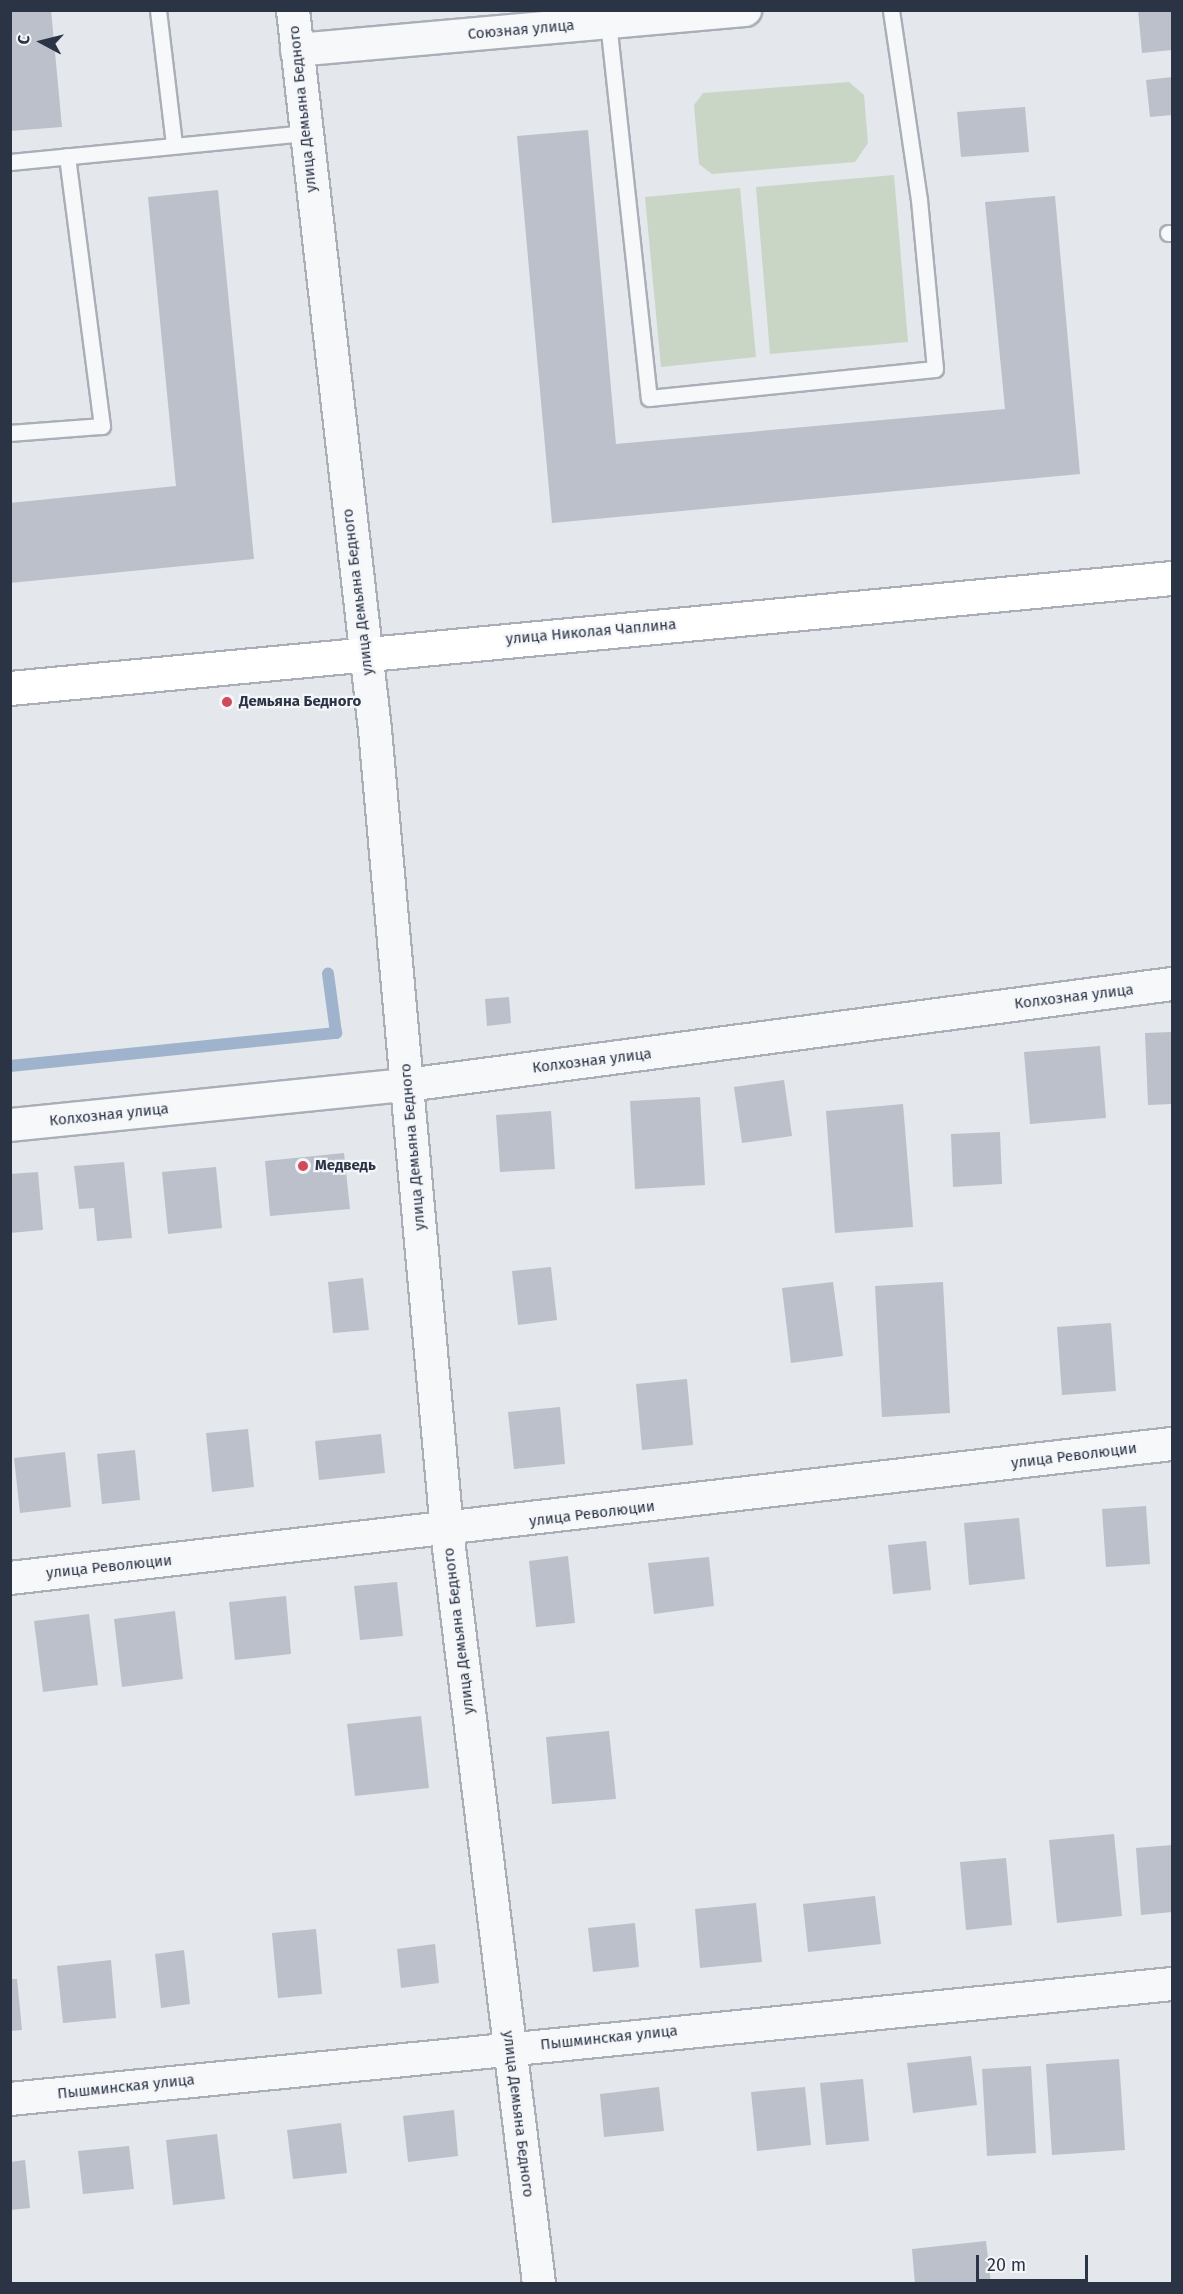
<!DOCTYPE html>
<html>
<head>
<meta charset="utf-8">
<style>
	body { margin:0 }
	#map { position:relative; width:1183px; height:2294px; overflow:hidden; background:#e4e7ec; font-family:"Fira Sans",sans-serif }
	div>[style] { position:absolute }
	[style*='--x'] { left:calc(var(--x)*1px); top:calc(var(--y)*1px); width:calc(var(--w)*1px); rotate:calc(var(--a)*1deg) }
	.green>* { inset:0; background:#c9d6c5 }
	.stream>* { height:12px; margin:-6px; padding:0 6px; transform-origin:6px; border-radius:6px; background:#9fb4cc }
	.building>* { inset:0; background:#bbc0ca }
	.roads { filter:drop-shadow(2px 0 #a9aeb7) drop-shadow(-2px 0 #a9aeb7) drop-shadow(0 2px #a9aeb7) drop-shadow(0 -2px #a9aeb7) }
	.lane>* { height:15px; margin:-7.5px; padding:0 7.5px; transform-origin:7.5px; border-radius:7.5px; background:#f7f8fa }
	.street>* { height:32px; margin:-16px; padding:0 16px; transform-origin:16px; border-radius:16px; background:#f7f8fa }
	.secondary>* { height:33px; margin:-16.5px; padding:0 16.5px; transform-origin:16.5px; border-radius:16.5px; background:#fff }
	.dots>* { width:16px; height:16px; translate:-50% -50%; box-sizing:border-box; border:3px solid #f4f6f9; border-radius:50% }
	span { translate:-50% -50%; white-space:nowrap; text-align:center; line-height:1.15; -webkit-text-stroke:4.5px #f4f6f9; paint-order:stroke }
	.street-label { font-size:15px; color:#2b3445 }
	.poi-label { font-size:15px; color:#2b3445; font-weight:700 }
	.left { translate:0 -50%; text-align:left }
	.frame { position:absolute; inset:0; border:12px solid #2b3445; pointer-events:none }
	.north { position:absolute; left:12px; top:12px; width:60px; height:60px; -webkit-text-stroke:4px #f4f6f9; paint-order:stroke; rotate:277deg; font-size:16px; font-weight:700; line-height:24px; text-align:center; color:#2b3445 }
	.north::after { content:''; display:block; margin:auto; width:21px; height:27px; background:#2b3445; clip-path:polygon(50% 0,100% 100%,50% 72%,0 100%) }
	.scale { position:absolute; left:976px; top:2255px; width:112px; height:27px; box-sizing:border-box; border:3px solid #2b3445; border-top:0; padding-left:8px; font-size:18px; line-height:21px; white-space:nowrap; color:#2b3445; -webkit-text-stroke:4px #f4f6f9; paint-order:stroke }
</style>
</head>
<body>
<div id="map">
	<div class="green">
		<i style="clip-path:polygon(849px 82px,864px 95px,868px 143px,855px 162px,712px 174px,699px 164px,694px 105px,703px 93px)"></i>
		<i style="clip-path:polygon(894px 175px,908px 342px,770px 354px,756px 187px)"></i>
		<i style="clip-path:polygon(740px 188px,756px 357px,661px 367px,645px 197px)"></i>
	</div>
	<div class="stream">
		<i style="--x:10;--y:1066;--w:328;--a:-5.8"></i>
		<i style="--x:336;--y:1033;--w:60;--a:-97.7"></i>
	</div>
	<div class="building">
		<i style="clip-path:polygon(10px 10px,51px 10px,62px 127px,10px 131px)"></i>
		<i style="clip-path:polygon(1138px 10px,1172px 10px,1172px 50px,1142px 53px)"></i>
		<i style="clip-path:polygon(1172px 77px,1172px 115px,1150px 117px,1146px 80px)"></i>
		<i style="clip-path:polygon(1025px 107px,1029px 152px,961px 157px,957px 112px)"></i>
		<i style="clip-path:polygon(588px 130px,616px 444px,1005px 409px,985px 202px,1055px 196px,1080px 474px,552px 523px,517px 136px)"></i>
		<i style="clip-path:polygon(218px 190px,254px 559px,10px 583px,10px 503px,176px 486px,148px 197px)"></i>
		<i style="clip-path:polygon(509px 997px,511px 1023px,487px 1026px,485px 999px)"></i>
		<i style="clip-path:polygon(1172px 1032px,1172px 1104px,1148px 1105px,1145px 1033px)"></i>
		<i style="clip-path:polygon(1100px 1046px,1106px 1118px,1030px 1124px,1024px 1052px)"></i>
		<i style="clip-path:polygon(784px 1080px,792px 1136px,742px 1143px,734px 1087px)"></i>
		<i style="clip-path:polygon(700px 1097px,705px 1185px,635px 1189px,630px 1101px)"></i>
		<i style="clip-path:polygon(903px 1104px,913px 1227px,835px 1233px,826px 1111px)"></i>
		<i style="clip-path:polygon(551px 1111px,555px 1169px,500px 1172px,496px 1115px)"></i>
		<i style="clip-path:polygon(1000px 1132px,1002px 1184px,953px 1187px,951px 1134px)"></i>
		<i style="clip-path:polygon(344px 1153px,350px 1209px,270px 1216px,265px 1161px)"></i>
		<i style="clip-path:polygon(124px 1162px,132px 1238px,97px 1241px,94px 1208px,79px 1209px,74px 1166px)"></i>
		<i style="clip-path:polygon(216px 1167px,222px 1228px,168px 1234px,162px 1172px)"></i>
		<i style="clip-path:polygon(38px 1172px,43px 1230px,10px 1233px,10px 1174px)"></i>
		<i style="clip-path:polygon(551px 1267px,557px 1320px,518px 1325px,512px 1271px)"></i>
		<i style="clip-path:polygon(363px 1278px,369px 1330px,333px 1333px,328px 1282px)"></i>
		<i style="clip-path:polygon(833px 1282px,843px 1356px,791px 1363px,782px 1288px)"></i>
		<i style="clip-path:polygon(943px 1282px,950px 1413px,882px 1417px,875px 1286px)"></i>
		<i style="clip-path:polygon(1111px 1323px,1116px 1391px,1062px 1395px,1057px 1327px)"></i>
		<i style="clip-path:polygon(687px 1379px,693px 1445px,642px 1450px,636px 1384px)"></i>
		<i style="clip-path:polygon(560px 1407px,565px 1464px,514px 1469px,508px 1412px)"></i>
		<i style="clip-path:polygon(248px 1429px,254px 1487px,212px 1492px,206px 1433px)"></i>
		<i style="clip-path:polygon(381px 1434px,385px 1473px,319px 1480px,315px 1441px)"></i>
		<i style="clip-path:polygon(135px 1450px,140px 1500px,102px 1504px,97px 1454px)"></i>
		<i style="clip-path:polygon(65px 1452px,71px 1507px,20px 1513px,14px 1458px)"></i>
		<i style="clip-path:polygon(1146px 1506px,1150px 1564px,1106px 1567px,1102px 1509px)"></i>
		<i style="clip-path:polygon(1019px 1518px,1025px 1579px,969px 1585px,964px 1523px)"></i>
		<i style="clip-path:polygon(926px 1541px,931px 1590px,893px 1594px,888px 1545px)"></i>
		<i style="clip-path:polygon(568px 1556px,575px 1623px,536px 1627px,529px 1561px)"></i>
		<i style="clip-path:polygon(709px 1557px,714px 1606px,654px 1614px,648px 1563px)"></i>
		<i style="clip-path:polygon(397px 1582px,403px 1636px,360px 1640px,354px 1586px)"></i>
		<i style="clip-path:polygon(286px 1596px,291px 1654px,235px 1660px,229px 1602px)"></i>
		<i style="clip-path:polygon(175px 1611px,183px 1679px,122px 1687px,114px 1619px)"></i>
		<i style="clip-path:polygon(89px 1614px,98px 1685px,43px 1692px,34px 1621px)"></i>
		<i style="clip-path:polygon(421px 1716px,429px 1788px,355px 1796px,347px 1724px)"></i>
		<i style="clip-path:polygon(609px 1731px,616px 1799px,552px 1804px,546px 1737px)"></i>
		<i style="clip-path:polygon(1114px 1834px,1122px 1916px,1057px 1923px,1049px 1840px)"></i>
		<i style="clip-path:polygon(1172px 1845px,1172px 1912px,1141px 1915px,1136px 1848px)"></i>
		<i style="clip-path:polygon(1006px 1858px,1012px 1925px,966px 1930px,960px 1862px)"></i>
		<i style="clip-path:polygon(875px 1896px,881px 1944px,808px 1952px,803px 1904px)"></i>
		<i style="clip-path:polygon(756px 1903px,762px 1962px,700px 1968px,695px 1909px)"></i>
		<i style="clip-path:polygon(635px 1923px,639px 1967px,593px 1972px,588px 1928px)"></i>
		<i style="clip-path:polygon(316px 1929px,322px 1994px,278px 1998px,272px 1933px)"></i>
		<i style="clip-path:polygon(435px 1944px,439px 1983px,401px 1988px,397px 1949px)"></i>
		<i style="clip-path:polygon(184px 1950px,190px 2004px,161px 2008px,155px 1954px)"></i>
		<i style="clip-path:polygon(111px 1960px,116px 2018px,63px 2023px,57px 1966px)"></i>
		<i style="clip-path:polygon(10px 1979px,17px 1979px,22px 2030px,10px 2031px)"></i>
		<i style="clip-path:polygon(971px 2056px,977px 2105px,913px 2113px,907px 2063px)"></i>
		<i style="clip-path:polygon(1119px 2059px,1125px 2150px,1052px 2155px,1046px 2064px)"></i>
		<i style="clip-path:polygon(1031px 2066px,1036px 2153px,987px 2156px,982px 2069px)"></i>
		<i style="clip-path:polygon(863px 2079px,869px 2141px,826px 2145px,820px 2083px)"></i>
		<i style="clip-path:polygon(659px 2087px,664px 2131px,604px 2137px,600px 2094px)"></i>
		<i style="clip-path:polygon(805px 2087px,811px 2145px,757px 2151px,751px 2092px)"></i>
		<i style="clip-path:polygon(454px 2110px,458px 2156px,408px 2162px,403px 2116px)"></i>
		<i style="clip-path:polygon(341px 2123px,347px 2173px,293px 2179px,287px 2130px)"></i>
		<i style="clip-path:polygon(217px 2134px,225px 2199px,173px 2205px,166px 2140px)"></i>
		<i style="clip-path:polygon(129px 2146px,134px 2189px,83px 2194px,78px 2151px)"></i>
		<i style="clip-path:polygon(25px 2160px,30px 2208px,10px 2210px,10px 2162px)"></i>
		<i style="clip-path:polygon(986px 2241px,991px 2284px,915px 2284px,912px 2249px)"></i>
	</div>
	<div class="roads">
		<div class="lane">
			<i style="--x:158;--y:10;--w:135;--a:83.2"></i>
			<i style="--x:608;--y:22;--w:378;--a:83.8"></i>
			<i style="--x:649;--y:398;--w:287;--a:-5.8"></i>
			<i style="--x:935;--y:369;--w:170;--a:-95.4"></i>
			<i style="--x:919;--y:200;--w:192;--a:-98.4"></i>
			<i style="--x:10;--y:162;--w:296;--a:-5.6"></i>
			<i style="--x:1168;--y:233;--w:4;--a:0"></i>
			<i style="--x:10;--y:433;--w:92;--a:-4.4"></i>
			<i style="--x:102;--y:426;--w:272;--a:-97.4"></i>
		</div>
		<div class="street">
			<i style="--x:293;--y:10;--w:725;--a:83.5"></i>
			<i style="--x:375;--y:730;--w:804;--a:84.86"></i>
			<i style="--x:447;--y:1531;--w:759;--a:83.03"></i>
			<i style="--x:297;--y:50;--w:450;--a:-5.1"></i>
			<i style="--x:10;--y:1125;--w:399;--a:-5.8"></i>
			<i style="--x:407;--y:1085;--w:772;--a:-7.52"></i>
			<i style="--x:10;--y:1578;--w:1170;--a:-6.58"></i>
			<i style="--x:10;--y:2099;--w:1168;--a:-5.65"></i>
		</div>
		<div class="secondary">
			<i style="--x:10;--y:688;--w:1167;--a:-5.41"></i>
		</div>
	</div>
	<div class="dots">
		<i style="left:227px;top:702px;background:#d1495b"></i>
		<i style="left:303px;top:1166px;background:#d1495b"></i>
	</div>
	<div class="street-label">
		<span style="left:521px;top:30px;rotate:-5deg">Союзная улица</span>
		<span style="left:303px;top:109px;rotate:-96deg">улица Демьяна Бедного</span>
		<span style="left:358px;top:592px;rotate:-97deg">улица Демьяна Бедного</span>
		<span style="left:591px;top:632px;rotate:-5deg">улица Николая Чаплина</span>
		<span style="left:1074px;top:997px;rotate:-7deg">Колхозная улица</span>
		<span style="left:592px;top:1061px;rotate:-7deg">Колхозная улица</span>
		<span style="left:109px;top:1115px;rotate:-6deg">Колхозная улица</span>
		<span style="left:413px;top:1147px;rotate:-95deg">улица Демьяна Бедного</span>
		<span style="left:1074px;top:1456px;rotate:-7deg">улица Революции</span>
		<span style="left:592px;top:1514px;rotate:-7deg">улица Революции</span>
		<span style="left:109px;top:1567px;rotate:-6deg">улица Революции</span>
		<span style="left:459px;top:1631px;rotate:-97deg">улица Демьяна Бедного</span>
		<span style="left:609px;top:2038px;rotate:-6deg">Пышминская улица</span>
		<span style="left:126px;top:2087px;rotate:-6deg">Пышминская улица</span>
		<span style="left:518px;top:2114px;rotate:83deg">улица Демьяна Бедного</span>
	</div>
	<div class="poi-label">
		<span class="left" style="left:239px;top:702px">Демьяна Бедного</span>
		<span class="left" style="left:315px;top:1166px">Медведь</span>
	</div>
	<div class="frame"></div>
	<div class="north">С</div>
	<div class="scale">20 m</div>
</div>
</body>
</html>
